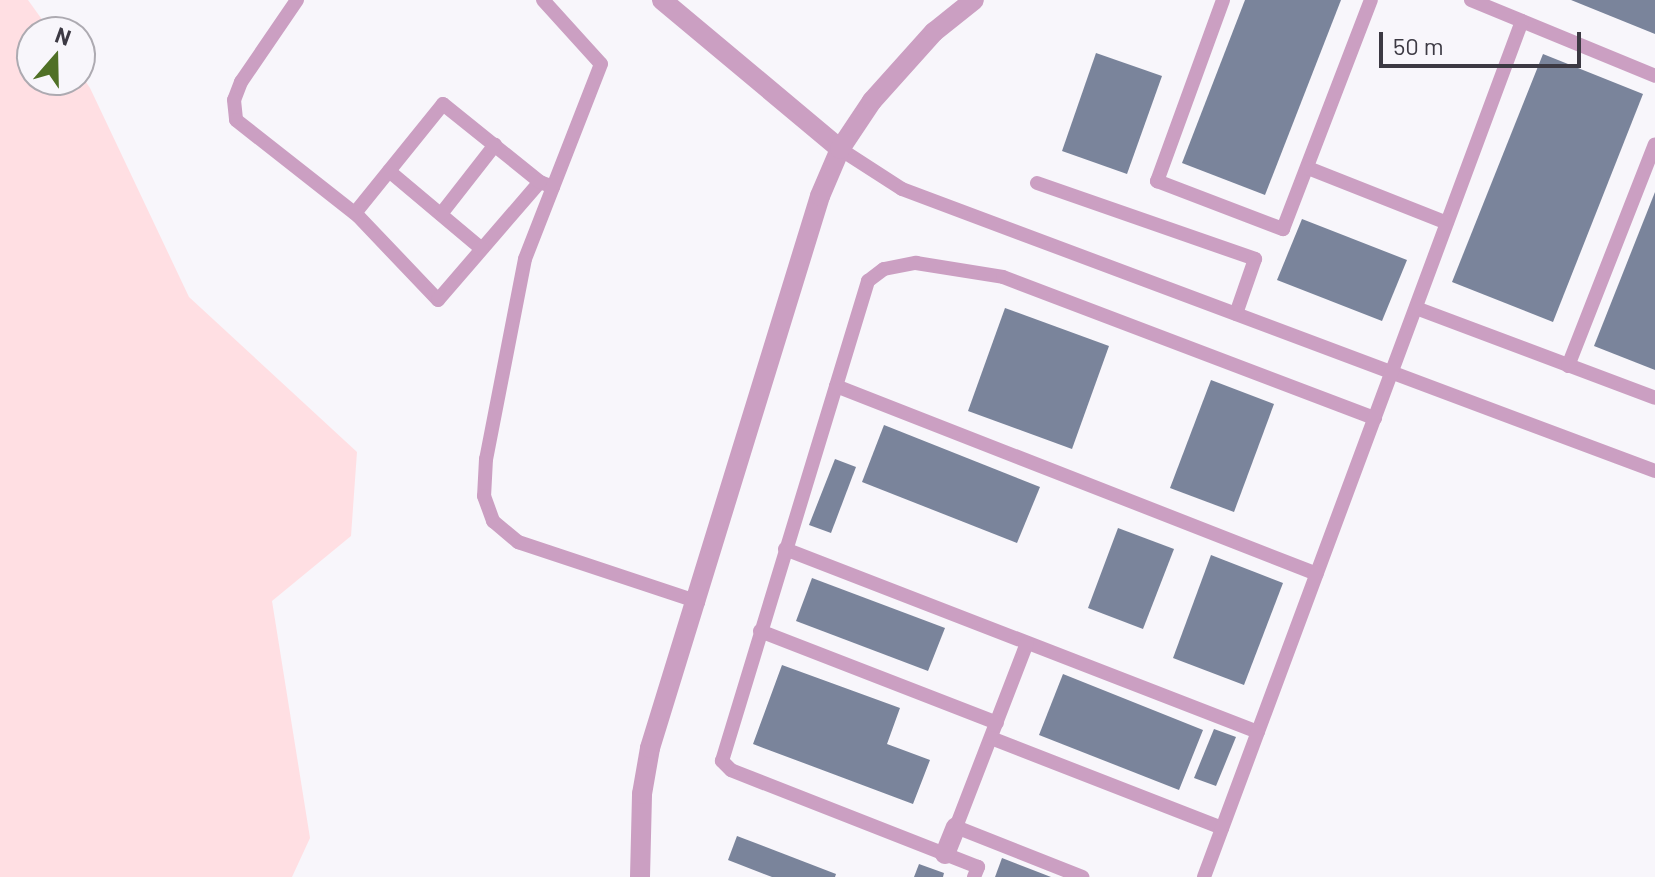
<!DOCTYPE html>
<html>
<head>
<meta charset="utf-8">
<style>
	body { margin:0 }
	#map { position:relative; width:1655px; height:877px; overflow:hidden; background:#f8f6fb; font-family:Barlow,sans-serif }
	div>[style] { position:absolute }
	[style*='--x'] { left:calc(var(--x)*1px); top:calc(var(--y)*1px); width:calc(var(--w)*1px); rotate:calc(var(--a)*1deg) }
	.green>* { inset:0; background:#ffdfe3 }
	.building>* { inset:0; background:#7a849b }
	.service>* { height:14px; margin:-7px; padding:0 7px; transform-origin:7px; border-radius:7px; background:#cb9fc2 }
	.minor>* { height:20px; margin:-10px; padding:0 10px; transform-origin:10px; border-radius:10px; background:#cb9fc2 }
	.tertiary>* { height:20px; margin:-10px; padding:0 10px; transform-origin:10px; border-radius:10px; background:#cb9fc2 }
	span { translate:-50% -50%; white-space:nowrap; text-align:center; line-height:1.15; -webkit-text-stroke:6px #f8f6fb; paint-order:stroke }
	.north { position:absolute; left:16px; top:16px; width:80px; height:80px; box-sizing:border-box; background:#f8f6fb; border:2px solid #adaab1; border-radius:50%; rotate:20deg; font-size:22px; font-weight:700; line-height:32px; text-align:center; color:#3c3943 }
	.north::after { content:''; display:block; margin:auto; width:28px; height:36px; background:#507026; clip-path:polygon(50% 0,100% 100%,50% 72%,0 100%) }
	.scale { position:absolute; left:1379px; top:32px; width:202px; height:36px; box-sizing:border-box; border:4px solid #3c3943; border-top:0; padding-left:10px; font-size:24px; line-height:28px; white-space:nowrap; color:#3c3943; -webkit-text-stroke:6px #f8f6fb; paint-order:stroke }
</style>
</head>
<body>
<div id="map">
	<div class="green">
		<i style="clip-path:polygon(0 0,28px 0,51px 32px,32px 32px,32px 80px,80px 80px,80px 73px,90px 88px,189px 297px,357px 452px,351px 536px,272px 601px,310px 838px,292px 877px,0 877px)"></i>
	</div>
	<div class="building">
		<i style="clip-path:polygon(1245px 0,1341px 0,1265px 195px,1182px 163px)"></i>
		<i style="clip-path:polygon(1571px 0,1655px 0,1655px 34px)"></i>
		<i style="clip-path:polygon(1096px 53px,1162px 76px,1127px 174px,1062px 151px)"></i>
		<i style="clip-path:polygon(1543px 54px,1643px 94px,1553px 322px,1452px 282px)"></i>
		<i style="clip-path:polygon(1655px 192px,1655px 370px,1594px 346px)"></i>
		<i style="clip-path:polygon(1302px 219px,1407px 260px,1382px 321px,1277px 280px)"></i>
		<i style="clip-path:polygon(1005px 308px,1109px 346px,1072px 449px,968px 411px)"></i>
		<i style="clip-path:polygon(1211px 380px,1274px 404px,1234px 512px,1170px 488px)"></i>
		<i style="clip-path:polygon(884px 425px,1040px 487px,1017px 543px,862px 482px)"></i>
		<i style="clip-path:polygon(835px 459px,856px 467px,831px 533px,809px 525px)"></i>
		<i style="clip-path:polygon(1118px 528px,1174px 549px,1143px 629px,1088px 608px)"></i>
		<i style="clip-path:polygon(1211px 555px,1283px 583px,1244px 685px,1173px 658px)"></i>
		<i style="clip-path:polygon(812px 578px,945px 628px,928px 671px,796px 621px)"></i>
		<i style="clip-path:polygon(782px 665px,900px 708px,887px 744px,930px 760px,913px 804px,753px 744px)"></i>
		<i style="clip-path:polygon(1063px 674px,1203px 730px,1179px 790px,1039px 735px)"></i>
		<i style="clip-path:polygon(1214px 729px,1236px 737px,1216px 786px,1194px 778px)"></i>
		<i style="clip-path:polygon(737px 836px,836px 874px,835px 877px,772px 877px,728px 860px)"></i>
		<i style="clip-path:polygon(1002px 858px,1051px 877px,995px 877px)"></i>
		<i style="clip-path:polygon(919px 864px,944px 873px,943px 877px,914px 877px)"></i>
	</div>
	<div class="service">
		<i style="--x:297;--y:0;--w:99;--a:124.3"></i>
		<i style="--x:241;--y:82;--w:19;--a:111"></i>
		<i style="--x:234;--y:100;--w:20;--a:84"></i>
		<i style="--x:236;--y:120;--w:155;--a:38.2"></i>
		<i style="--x:358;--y:216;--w:116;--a:46.4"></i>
		<i style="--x:438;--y:300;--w:156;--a:-49.2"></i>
		<i style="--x:540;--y:182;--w:14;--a:21"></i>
		<i style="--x:543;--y:0;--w:86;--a:47.8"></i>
		<i style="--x:601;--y:64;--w:209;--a:111.3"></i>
		<i style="--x:525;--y:259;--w:204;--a:101"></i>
		<i style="--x:486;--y:459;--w:37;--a:93"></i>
		<i style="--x:484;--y:496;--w:27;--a:70"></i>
		<i style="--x:493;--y:521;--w:33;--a:40"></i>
		<i style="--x:518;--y:542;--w:190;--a:18.4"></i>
		<i style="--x:1223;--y:0;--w:193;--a:110"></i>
		<i style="--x:1157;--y:181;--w:135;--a:20.9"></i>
		<i style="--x:1283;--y:229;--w:245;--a:-69"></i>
		<i style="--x:1471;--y:0;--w:199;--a:22.4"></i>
		<i style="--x:840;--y:149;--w:74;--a:32.8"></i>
		<i style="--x:902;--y:189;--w:804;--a:20.53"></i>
		<i style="--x:1308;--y:168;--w:149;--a:21.6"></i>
		<i style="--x:389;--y:171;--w:121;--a:40"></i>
		<i style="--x:1037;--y:183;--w:231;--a:19.2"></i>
		<i style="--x:1255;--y:259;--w:58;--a:109.1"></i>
		<i style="--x:355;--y:213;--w:140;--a:-51.1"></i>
		<i style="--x:443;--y:104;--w:124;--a:38.8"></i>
		<i style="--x:441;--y:214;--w:88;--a:-52"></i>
		<i style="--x:1416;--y:308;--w:255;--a:20.6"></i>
		<i style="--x:1568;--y:366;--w:238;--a:-68.6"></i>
		<i style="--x:836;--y:386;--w:516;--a:21.35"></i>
		<i style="--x:785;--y:549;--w:507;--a:21.15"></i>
		<i style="--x:760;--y:631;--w:254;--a:21.2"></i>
		<i style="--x:1027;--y:643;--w:197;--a:111.1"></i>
		<i style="--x:956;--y:827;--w:136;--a:21.6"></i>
		<i style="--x:991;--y:738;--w:248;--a:21.3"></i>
		<i style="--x:974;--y:877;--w:11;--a:-68"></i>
		<i style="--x:978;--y:867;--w:265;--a:-158.6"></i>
		<i style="--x:731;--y:770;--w:13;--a:-135"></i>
		<i style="--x:722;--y:761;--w:502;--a:-73.08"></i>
		<i style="--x:868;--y:281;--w:20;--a:-37"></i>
		<i style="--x:884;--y:269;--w:33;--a:-11"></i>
		<i style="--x:916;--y:263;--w:88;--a:9.1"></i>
		<i style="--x:1003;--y:277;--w:398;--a:20.8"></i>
		<i style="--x:1204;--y:877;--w:913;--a:-69.62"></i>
	</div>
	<div class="minor">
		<i style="--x:662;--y:0;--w:232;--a:39.9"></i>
		<i style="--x:945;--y:854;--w:29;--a:-68"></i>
	</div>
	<div class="tertiary">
		<i style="--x:640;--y:877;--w:83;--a:-88.6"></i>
		<i style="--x:642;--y:794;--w:47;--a:-80.1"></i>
		<i style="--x:650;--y:748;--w:578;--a:-72.88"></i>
		<i style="--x:820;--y:196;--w:51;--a:-66.9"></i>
		<i style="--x:840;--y:149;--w:58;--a:-56.3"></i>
		<i style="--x:872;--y:101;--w:93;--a:-48.1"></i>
		<i style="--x:934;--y:32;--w:51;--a:-38.7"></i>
	</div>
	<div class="north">N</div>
	<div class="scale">50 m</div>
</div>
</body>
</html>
